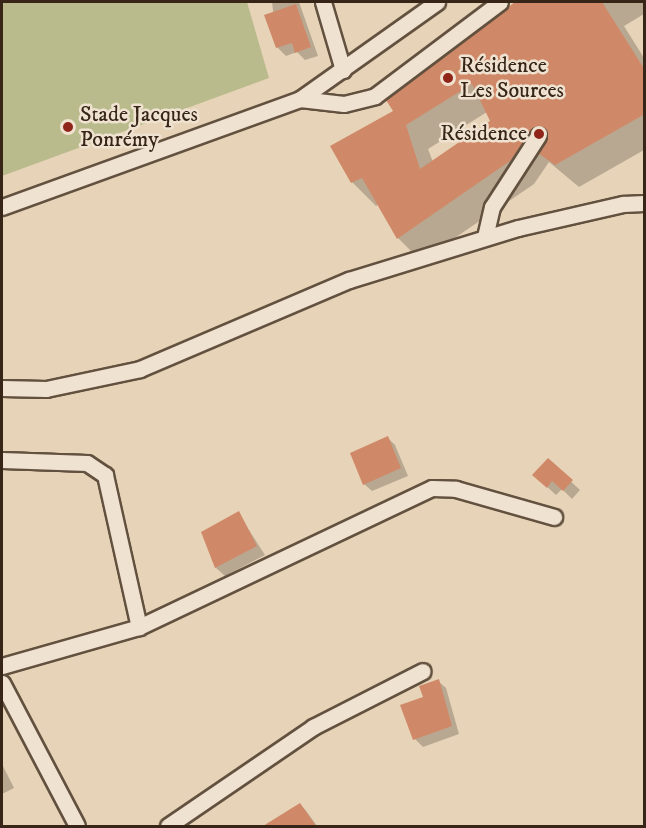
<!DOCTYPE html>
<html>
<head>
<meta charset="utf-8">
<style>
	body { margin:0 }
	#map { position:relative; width:646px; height:828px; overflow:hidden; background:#e7d3b7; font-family:"IM FELL DW Pica",serif }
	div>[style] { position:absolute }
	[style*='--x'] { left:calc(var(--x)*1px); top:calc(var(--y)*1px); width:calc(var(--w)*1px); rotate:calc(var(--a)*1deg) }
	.green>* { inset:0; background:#b9bb8c }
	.shadow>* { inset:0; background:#0003 }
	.building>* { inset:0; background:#d08968 }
	.roads { filter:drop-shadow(2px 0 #63513f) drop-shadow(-2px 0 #63513f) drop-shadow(0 2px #63513f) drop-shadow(0 -2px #63513f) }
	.street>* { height:15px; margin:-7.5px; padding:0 7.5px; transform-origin:7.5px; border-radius:7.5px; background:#efe2d0 }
	.dots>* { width:16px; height:16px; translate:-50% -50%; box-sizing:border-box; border:3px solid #efe2d0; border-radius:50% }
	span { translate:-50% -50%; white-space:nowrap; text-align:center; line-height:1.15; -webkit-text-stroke:5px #efe2d0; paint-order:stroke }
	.poi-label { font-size:22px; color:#372617 }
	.left { translate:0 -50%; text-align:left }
	.right { translate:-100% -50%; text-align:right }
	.frame { position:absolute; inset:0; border:3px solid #372617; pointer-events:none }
</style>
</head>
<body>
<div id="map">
	<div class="green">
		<i style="clip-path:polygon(2px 2px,247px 2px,269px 78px,2px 176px)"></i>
	</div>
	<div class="shadow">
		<i style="clip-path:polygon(272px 2px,299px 2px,318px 56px,305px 60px,297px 52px,286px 56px,277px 47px)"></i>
		<i style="clip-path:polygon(evenodd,521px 2px,644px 2px,644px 14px,624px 26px,644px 58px,644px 150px,579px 187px,549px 162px,534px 184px,421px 261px,398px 238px,379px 204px,376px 206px,352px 182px,395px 112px,388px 101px,521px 2px,487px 112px,492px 122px,433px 162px,428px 149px,487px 112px)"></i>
		<i style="clip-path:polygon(388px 438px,395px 445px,408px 476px,372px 491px,364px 484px)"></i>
		<i style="clip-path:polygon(548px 460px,580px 490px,572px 499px,562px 489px,556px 495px,543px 483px)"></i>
		<i style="clip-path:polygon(238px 513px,265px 555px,225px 576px,216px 568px,203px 532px)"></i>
		<i style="clip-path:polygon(438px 681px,446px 688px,459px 734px,423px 747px,415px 739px,425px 698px)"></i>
		<i style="clip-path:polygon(2px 764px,14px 788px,2px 794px)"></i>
		<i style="clip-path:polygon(300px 804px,307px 812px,317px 826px,283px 826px,278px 819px)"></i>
	</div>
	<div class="building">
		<i style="clip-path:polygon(evenodd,515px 2px,602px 2px,645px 70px,645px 114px,555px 165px,538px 153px,548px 136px,543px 128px,534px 127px,510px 161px,397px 239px,362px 178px,351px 183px,330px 146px,393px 111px,386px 100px,515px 2px,472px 84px,490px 121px,420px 169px,406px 125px,472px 84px)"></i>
		<i style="clip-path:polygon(296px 4px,311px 47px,295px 53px,292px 43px,276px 48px,264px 15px)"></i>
		<i style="clip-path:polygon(388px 436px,401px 468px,363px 485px,350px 453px)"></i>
		<i style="clip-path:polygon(548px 458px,573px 480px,563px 491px,552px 481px,547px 488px,532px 475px)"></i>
		<i style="clip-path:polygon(239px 511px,257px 546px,215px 568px,201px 532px)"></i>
		<i style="clip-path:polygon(439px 679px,452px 726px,413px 740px,400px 705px,423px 697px,419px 686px)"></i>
		<i style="clip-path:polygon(300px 803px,316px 826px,263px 826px)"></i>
	</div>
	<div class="roads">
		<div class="street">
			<i style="--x:323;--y:2;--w:71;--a:73.6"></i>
			<i style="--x:300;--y:99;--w:44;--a:6.5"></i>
			<i style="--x:344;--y:104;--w:32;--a:-14"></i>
			<i style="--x:375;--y:96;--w:156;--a:-36.9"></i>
			<i style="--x:2;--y:207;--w:317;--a:-19.9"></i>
			<i style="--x:300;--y:99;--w:168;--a:-35.3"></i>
			<i style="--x:485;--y:237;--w:31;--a:-77"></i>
			<i style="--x:492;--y:207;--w:85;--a:-57.1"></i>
			<i style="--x:2;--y:388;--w:44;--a:1.3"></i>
			<i style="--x:46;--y:389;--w:96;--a:-12"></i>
			<i style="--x:140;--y:369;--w:227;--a:-23.1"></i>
			<i style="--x:349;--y:280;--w:177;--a:-17.1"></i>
			<i style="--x:518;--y:228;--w:108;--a:-12.9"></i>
			<i style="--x:623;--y:204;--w:21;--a:-3"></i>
			<i style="--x:2;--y:460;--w:85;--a:2"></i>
			<i style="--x:87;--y:463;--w:22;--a:34"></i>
			<i style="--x:105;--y:475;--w:156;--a:77.4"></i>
			<i style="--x:2;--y:666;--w:142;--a:-15.9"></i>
			<i style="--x:139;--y:627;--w:324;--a:-25.4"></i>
			<i style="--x:432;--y:488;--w:24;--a:2"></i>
			<i style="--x:456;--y:489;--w:102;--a:15.9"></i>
			<i style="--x:2;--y:683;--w:161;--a:62.3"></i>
			<i style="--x:168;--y:826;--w:176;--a:-34.3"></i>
			<i style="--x:313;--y:727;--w:123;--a:-27"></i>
		</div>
	</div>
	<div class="dots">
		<i style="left:448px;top:78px;background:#8f2418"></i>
		<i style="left:68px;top:127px;background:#8f2418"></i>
		<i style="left:539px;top:134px;background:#8f2418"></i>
	</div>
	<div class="poi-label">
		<span class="left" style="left:460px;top:78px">Résidence<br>Les Sources</span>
		<span class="left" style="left:80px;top:127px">Stade Jacques<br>Ponrémy</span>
		<span class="right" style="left:527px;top:134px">Résidence</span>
	</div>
	<div class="frame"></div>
</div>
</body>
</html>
